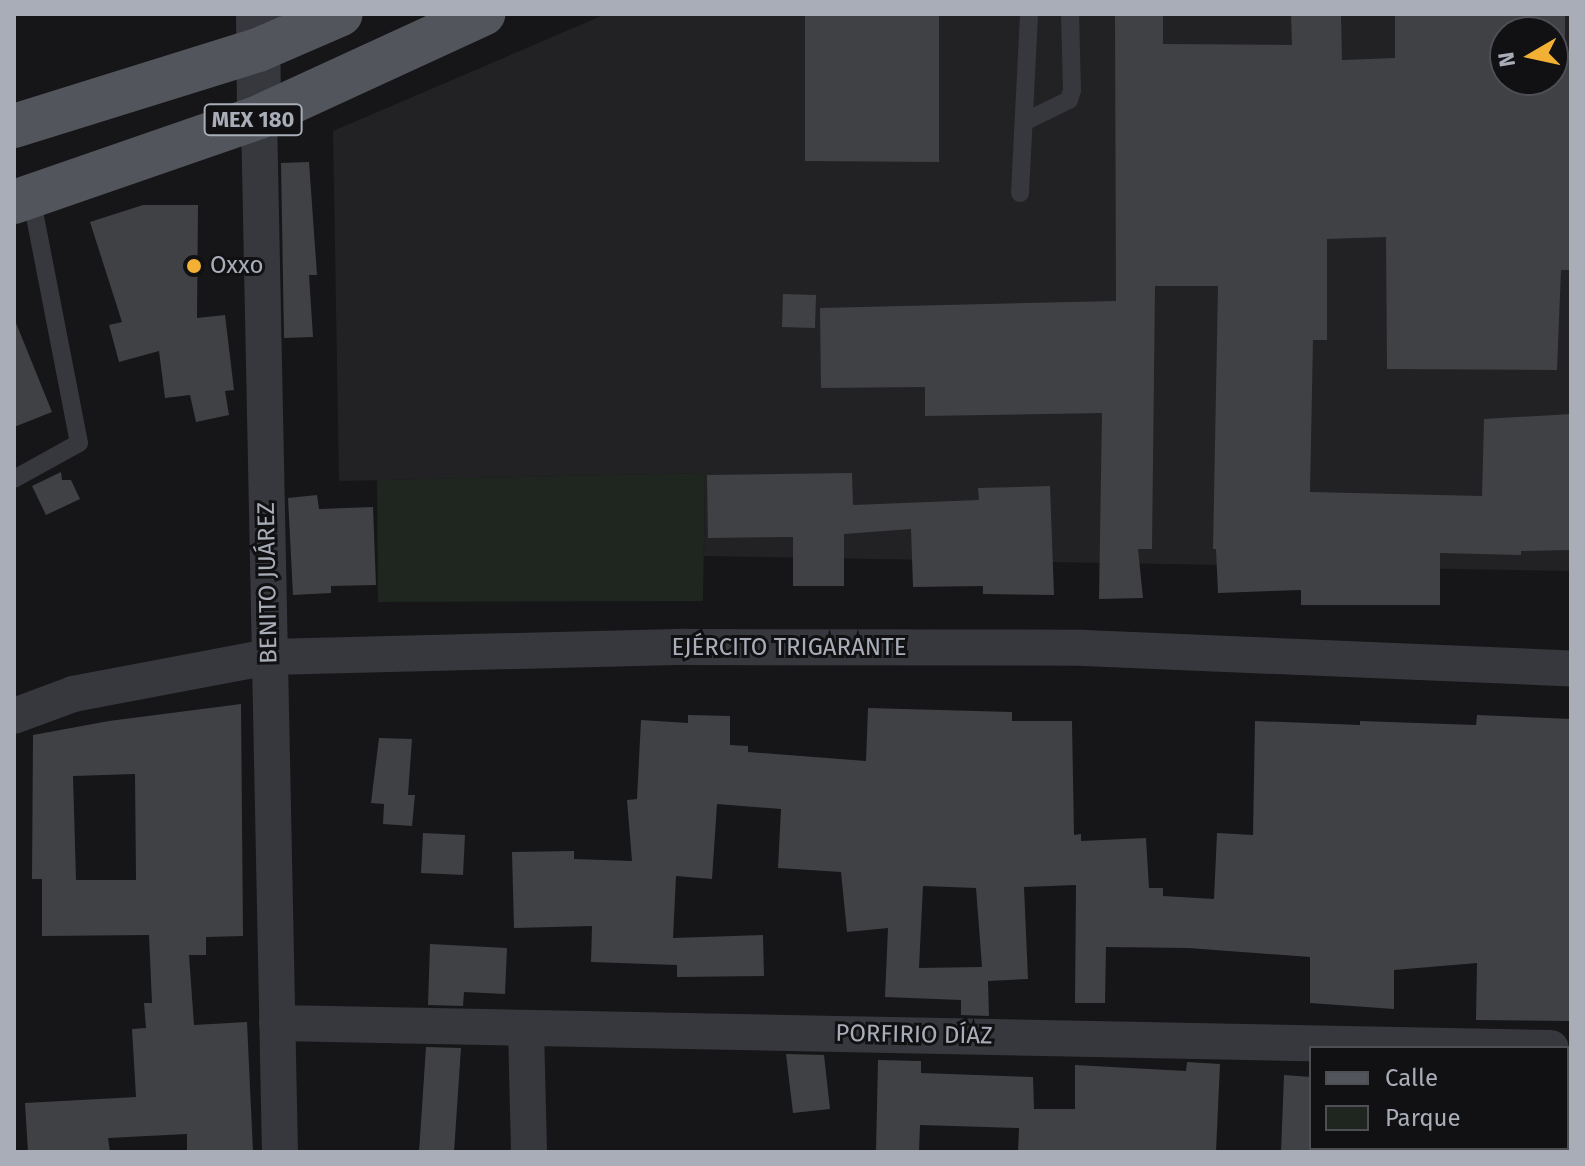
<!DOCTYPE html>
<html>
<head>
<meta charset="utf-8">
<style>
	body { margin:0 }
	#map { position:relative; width:1585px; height:1166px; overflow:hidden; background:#161618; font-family:"Fira Sans",sans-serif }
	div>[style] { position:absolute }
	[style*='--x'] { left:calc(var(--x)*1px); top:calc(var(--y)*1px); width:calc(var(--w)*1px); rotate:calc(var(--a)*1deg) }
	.built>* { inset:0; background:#222225 }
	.green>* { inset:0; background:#1e261f }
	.building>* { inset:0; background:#404145 }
	.service>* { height:18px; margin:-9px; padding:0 9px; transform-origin:9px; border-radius:9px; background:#37383d }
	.minor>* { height:36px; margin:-18px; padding:0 18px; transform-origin:18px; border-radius:18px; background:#37383d }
	.tertiary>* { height:44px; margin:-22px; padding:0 22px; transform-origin:22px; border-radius:22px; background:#37383d }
	.primary>* { height:44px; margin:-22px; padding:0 22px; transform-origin:22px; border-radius:22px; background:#53555c }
	.dots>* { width:22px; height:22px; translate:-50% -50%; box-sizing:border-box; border:4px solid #111113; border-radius:50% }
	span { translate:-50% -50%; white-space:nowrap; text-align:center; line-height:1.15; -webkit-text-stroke:6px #111113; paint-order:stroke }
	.shield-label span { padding:2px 6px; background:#111113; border:2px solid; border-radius:6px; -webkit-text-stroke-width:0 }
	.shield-label { font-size:22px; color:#a8adb8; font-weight:700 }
	.poi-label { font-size:24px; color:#a8adb8 }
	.left { translate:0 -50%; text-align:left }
	.street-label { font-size:24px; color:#a8adb8 }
	.frame { position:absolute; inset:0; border:16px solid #a8adb8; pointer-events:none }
	.legend { position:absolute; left:1309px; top:1046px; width:260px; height:104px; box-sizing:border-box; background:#111113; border:2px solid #4d4f55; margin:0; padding:10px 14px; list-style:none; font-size:24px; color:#a8adb8 }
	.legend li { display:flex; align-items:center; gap:16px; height:40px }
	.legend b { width:40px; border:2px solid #4d4f55 }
	.north { position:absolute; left:1489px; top:16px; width:80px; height:80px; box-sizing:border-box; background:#111113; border:2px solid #4d4f55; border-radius:50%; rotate:261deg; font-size:22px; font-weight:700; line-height:32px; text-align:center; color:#a8adb8 }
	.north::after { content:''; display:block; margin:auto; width:28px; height:36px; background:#f2b134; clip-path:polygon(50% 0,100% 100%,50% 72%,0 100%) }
</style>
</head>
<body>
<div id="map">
	<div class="built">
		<i style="clip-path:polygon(evenodd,606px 14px,1571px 14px,1571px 571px,704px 556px,705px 473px,339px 481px,333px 131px,606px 14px,1505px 32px,1553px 32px,1553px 80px,1505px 80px,1505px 32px)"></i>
	</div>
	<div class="green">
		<i style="clip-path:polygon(705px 473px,703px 601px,378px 602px,377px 480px)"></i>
	</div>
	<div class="building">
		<i style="clip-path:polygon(805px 14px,939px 14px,939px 162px,805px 161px)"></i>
		<i style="clip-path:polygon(evenodd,1115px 14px,1163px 14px,1163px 44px,1292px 45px,1291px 14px,1341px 14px,1342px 60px,1395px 58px,1395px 14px,1565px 14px,1565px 56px,1571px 57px,1571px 270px,1561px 270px,1557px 370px,1387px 369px,1386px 237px,1327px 239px,1327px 340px,1313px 340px,1310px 492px,1482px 496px,1484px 419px,1571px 414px,1571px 550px,1521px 551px,1521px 555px,1440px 553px,1440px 605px,1301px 605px,1301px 590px,1218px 593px,1216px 549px,1213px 549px,1218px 286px,1155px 286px,1152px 549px,1138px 549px,1143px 598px,1099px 599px,1102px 413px,925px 416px,925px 387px,821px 388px,820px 308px,1116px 301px,1115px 14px,1505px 32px,1553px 32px,1553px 80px,1505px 80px,1505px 32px)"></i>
		<i style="clip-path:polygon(309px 162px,317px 275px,309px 275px,313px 337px,284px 338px,281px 163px)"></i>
		<i style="clip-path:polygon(143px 205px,198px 205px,197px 318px,225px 315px,234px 390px,225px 391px,229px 415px,196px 422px,190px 395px,165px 398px,159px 351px,119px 362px,109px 325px,122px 322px,90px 222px)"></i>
		<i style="clip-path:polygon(783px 294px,816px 295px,815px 328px,782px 327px)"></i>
		<i style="clip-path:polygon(14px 318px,52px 412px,14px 427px)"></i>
		<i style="clip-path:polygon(61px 472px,62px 480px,71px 480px,80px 499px,46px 515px,32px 486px)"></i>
		<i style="clip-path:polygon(852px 473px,853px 505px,979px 500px,978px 488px,1050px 486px,1054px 595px,983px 594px,983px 586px,913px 587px,911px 529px,844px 534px,844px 586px,793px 586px,793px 537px,708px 538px,707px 475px)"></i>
		<i style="clip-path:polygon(317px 495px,319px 509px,373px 507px,376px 585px,331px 586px,331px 593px,293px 595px,288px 498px)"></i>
		<i style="clip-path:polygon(evenodd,241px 704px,243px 936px,206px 937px,206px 955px,189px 955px,194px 1025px,247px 1022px,253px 1152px,187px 1152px,187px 1134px,108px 1138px,110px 1152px,28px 1152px,25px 1103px,136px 1097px,132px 1029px,146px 1028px,144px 1003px,152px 1003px,149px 935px,42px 936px,42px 879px,32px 879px,33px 735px,109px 721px,241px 704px,135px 774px,136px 880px,76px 880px,73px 776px,135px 774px)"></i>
		<i style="clip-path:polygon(evenodd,868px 708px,1012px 712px,1012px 721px,1072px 721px,1074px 835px,1081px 834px,1081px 841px,1146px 838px,1149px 888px,1163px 888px,1163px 896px,1214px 899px,1217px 833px,1253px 835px,1255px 721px,1360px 725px,1360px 721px,1476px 725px,1477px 715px,1571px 719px,1571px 1021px,1476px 1020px,1477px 963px,1394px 970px,1394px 1009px,1310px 1003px,1310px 957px,1188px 948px,1106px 947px,1105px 1003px,1075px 1003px,1076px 885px,1024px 887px,1028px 979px,988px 981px,989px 1016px,961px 1015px,961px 1000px,885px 997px,888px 928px,847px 932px,841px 872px,778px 868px,781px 809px,717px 804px,712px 879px,676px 876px,673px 938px,763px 935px,764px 976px,677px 977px,677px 965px,591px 962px,592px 926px,514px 928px,512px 852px,574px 851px,574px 859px,632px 861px,627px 800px,637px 799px,641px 720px,688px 723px,688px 715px,730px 716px,730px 745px,748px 746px,748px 752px,866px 761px,868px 708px,923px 886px,976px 888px,982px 967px,919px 968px,923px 886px)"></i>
		<i style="clip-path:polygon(379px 738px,412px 739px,408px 795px,415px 795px,412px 826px,383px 824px,384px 804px,371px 803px)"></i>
		<i style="clip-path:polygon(423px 833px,465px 835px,463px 875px,421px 873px)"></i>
		<i style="clip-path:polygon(430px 944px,507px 948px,505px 994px,464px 992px,463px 1006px,428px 1005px)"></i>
		<i style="clip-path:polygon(426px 1047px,461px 1048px,454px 1152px,419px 1152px)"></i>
		<i style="clip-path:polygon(786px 1054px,824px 1055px,830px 1109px,793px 1113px)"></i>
		<i style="clip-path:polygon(878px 1060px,921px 1061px,921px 1073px,1033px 1077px,1034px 1109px,1075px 1109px,1075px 1065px,1186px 1071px,1187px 1062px,1220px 1064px,1216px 1152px,1018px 1152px,1019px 1128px,920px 1125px,919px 1152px,876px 1152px)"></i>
		<i style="clip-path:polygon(1284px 1075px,1311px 1077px,1311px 1152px,1281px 1152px)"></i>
	</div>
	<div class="service">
		<i style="--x:1024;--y:122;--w:50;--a:-26.1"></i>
		<i style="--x:1069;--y:100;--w:10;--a:-73"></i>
		<i style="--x:1072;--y:90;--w:76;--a:-91.5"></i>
		<i style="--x:1020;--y:193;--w:179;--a:-87.1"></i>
		<i style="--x:14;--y:479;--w:74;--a:-29"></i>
		<i style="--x:79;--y:443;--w:252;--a:-101"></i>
	</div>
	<div class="minor">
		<i style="--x:259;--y:117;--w:1035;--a:88.84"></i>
		<i style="--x:14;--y:716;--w:63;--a:-20.4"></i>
		<i style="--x:73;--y:694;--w:199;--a:-10.7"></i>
		<i style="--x:269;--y:657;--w:417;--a:-1.4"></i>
		<i style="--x:686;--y:647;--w:398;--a:0.1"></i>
		<i style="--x:1084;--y:648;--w:487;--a:2.4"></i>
		<i style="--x:277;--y:1023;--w:1274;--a:1.12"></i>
		<i style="--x:526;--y:1028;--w:124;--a:88.6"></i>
	</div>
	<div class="tertiary">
		<i style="--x:258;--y:14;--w:103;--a:89.4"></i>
	</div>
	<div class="primary">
		<i style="--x:14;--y:126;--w:256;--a:-17.3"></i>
		<i style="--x:258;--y:50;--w:90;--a:-23.4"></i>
		<i style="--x:14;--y:202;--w:259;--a:-19.1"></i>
		<i style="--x:259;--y:117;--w:247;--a:-24.7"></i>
	</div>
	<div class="dots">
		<i style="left:194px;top:266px;background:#f2b134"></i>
	</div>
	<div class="shield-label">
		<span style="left:253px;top:120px">MEX 180</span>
	</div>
	<div class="poi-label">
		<span class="left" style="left:210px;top:266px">Oxxo</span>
	</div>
	<div class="street-label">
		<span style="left:268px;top:583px;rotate:-91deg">BENITO JUÁREZ</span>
		<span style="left:789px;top:648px">EJÉRCITO TRIGARANTE</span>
		<span style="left:914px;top:1035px;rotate:1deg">PORFIRIO DÍAZ</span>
	</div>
	<div class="frame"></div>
	<ul class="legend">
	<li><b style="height:10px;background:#53555c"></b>Calle</li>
	<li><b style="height:22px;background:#1e261f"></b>Parque</li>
	</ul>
	<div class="north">N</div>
</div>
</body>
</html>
